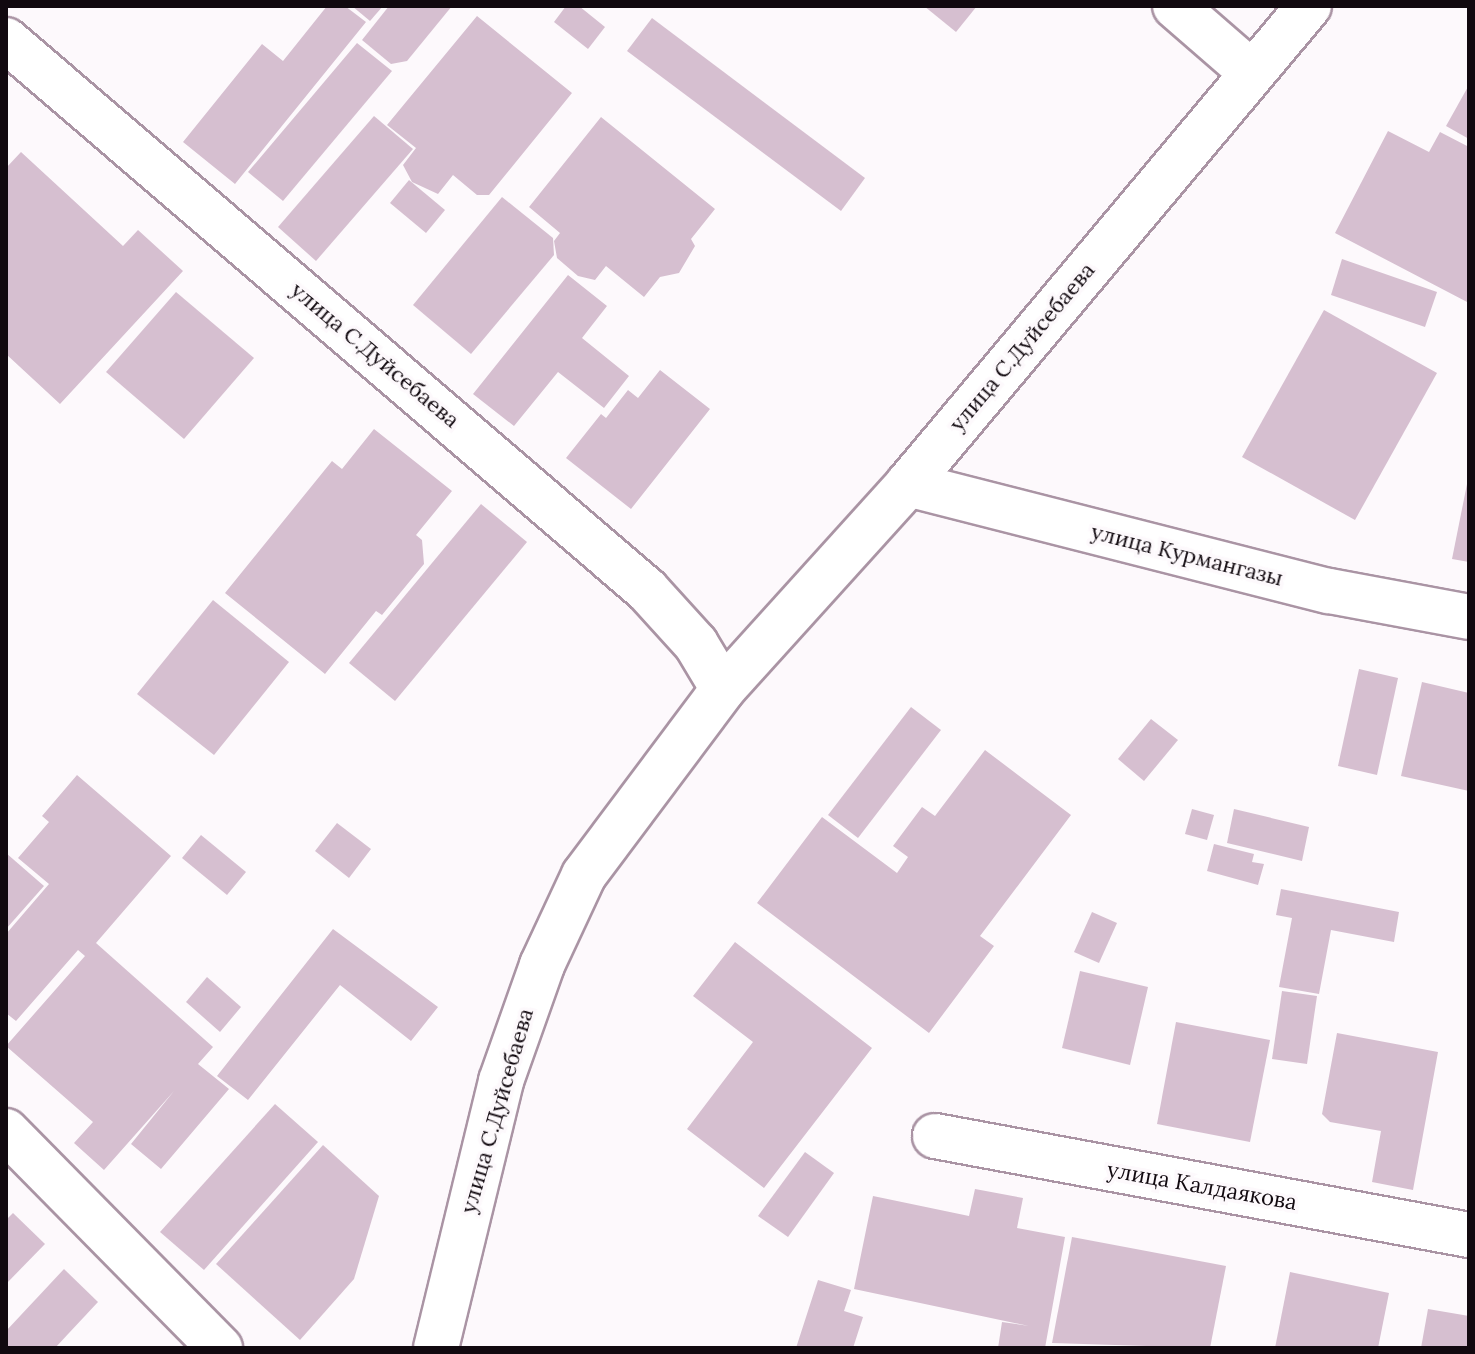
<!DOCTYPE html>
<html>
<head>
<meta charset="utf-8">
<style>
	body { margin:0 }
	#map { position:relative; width:1475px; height:1354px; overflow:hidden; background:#fdf9fc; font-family:Lora,serif }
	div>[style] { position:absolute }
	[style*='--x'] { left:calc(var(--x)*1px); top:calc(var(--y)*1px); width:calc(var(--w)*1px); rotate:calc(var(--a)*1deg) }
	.building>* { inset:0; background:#d6bfd0 }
	.roads { filter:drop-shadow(2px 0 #aa94a4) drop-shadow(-2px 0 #aa94a4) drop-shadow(0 2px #aa94a4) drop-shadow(0 -2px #aa94a4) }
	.minor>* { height:44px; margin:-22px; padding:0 22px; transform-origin:22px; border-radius:22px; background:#fff }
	span { translate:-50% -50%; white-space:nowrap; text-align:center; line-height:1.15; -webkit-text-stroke:7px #fdf9fc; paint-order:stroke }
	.street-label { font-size:22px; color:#11090f }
	.frame { position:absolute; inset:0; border:8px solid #11090f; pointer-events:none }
</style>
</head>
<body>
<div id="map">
	<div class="building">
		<i style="clip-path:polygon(327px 6px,345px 6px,366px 22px,235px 184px,183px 142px,262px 44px,283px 61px)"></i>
		<i style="clip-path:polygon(352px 6px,383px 6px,370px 21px)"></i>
		<i style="clip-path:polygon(389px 6px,452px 6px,407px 61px,391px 64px,362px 40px)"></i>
		<i style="clip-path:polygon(566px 6px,579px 6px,605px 27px,588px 49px,554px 22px)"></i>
		<i style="clip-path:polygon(924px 6px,977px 6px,956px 32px)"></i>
		<i style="clip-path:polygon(477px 16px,572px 93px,489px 195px,477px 195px,453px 175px,438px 194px,412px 182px,403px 165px,416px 148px,387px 125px)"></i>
		<i style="clip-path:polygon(652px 18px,865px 178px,841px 211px,627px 51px)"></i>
		<i style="clip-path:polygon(357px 43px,392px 71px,283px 201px,248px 172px)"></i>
		<i style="clip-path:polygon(1469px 85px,1469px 139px,1446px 126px)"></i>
		<i style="clip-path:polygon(374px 116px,413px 149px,316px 261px,278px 227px)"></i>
		<i style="clip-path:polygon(601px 117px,715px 209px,691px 239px,695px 246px,679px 273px,660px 277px,644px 297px,606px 266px,595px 280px,578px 276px,557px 258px,554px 241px,560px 233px,529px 207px)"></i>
		<i style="clip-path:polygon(1388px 131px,1429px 152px,1440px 132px,1469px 147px,1469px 303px,1335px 233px)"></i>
		<i style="clip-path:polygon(21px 152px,123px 246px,138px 230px,183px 271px,60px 404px,6px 354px,6px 168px)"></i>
		<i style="clip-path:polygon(409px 180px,445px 210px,426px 233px,390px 203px)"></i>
		<i style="clip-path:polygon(502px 197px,553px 238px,554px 255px,471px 354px,413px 305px)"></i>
		<i style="clip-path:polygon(1342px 259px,1437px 292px,1425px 327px,1331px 295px)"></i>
		<i style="clip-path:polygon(568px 275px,607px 306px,582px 338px,629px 376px,604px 408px,558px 372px,514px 426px,473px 394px)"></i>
		<i style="clip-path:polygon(176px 292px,254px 358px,184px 439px,106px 372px)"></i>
		<i style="clip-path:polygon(1324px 310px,1437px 373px,1355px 520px,1242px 457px)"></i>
		<i style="clip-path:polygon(660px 370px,710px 409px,631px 509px,566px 458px,601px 414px,606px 418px,628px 390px,638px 398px)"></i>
		<i style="clip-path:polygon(374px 429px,452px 491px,416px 535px,422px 540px,424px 564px,382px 615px,376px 611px,325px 674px,225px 593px,332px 461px,342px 469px)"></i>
		<i style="clip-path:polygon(1468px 479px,1469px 479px,1469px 562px,1452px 559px)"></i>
		<i style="clip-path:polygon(481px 504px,527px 542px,395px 701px,349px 663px)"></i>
		<i style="clip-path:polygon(213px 600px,289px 662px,214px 755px,137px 694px)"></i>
		<i style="clip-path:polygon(1359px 669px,1398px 678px,1377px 775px,1338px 766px)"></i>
		<i style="clip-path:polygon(1422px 682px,1469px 693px,1469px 791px,1401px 776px)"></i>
		<i style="clip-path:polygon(911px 707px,941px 730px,858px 838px,828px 815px)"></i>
		<i style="clip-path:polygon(1151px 719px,1178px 740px,1144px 781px,1118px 759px)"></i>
		<i style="clip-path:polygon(985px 750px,1071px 815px,980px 936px,994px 946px,929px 1033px,757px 903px,822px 817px,897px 873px,908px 857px,893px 846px,922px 807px,935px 816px)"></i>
		<i style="clip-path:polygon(77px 775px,171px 856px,96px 943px,213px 1047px,198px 1064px,229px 1089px,161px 1169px,131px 1144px,174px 1091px,104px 1170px,74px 1143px,93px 1122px,6px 1046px,85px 956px,78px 950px,16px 1021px,6px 1013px,6px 934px,49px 884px,18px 858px,49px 822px,42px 816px)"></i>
		<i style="clip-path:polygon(1192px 809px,1214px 815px,1207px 840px,1185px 834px)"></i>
		<i style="clip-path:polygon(1234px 809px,1309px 827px,1302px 861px,1227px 843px)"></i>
		<i style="clip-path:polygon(337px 823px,371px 849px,349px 878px,315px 851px)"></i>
		<i style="clip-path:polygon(201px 835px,246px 872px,227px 895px,182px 858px)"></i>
		<i style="clip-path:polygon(1214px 844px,1254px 854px,1252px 862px,1264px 864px,1258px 885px,1207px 871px)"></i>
		<i style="clip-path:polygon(6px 853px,44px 886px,6px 929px)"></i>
		<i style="clip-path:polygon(1281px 889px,1399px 912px,1394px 942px,1331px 930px,1319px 994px,1279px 987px,1292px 918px,1276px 915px)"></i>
		<i style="clip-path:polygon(1092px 912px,1117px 923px,1099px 963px,1074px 952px)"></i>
		<i style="clip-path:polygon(333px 929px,438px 1007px,411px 1041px,340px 985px,248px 1100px,217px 1076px)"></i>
		<i style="clip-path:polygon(735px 942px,872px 1048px,764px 1188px,687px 1129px,753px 1042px,693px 996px)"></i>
		<i style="clip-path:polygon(1080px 971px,1148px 987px,1130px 1065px,1062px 1048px)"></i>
		<i style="clip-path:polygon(207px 977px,241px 1007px,220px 1032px,186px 1002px)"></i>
		<i style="clip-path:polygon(1282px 991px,1317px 996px,1307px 1064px,1272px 1059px)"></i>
		<i style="clip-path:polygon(1176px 1022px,1270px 1040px,1250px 1142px,1157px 1124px)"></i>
		<i style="clip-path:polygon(1337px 1033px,1438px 1052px,1413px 1190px,1372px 1182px,1381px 1131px,1330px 1122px,1322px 1114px)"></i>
		<i style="clip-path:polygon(275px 1104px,318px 1142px,204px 1270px,160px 1232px)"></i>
		<i style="clip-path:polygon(323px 1145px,379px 1196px,354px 1279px,300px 1340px,216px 1264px)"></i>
		<i style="clip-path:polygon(805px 1152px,834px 1173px,788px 1237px,758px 1216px)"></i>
		<i style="clip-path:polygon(975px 1189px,1023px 1198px,1017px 1228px,1065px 1237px,1045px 1348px,998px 1348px,1002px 1322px,1029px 1326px,854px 1289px,873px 1196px,969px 1216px)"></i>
		<i style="clip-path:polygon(13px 1213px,45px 1244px,6px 1284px,6px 1220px)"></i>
		<i style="clip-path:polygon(1072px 1237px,1226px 1266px,1210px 1348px,1052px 1343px)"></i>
		<i style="clip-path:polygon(64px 1269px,98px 1302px,55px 1348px,6px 1348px,6px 1331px)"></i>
		<i style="clip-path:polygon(1290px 1272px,1389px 1293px,1378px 1348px,1275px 1348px)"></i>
		<i style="clip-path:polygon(818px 1280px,851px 1290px,844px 1311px,863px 1317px,853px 1348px,796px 1348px)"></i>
		<i style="clip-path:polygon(1428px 1309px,1469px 1316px,1469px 1348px,1421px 1348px)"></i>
	</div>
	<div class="roads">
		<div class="minor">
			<i style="--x:1175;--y:6;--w:101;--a:41"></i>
			<i style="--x:6;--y:40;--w:845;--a:40.63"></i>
			<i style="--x:647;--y:590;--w:73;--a:47.8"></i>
			<i style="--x:696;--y:644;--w:52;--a:59"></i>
			<i style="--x:908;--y:484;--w:434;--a:14.3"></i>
			<i style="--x:1329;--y:591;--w:142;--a:10.5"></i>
			<i style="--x:6;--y:1131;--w:305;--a:45.4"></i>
			<i style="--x:935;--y:1136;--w:543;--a:10.5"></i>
			<i style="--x:436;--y:1348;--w:275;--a:-76.3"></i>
			<i style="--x:501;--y:1081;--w:123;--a:-70.5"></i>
			<i style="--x:542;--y:965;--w:99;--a:-65"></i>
			<i style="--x:584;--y:875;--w:232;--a:-53.2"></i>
			<i style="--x:723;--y:689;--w:276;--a:-47.9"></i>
			<i style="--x:908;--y:484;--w:624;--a:-50.01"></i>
		</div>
	</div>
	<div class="street-label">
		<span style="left:1022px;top:347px;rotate:-50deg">улица С.Дуйсебаева</span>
		<span style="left:375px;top:355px;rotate:40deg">улица С.Дуйсебаева</span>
		<span style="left:1187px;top:555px;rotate:14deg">улица Курмангазы</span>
		<span style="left:497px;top:1111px;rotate:-74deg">улица С.Дуйсебаева</span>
		<span style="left:1202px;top:1186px;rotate:10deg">улица Калдаякова</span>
	</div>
	<div class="frame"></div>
</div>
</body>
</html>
